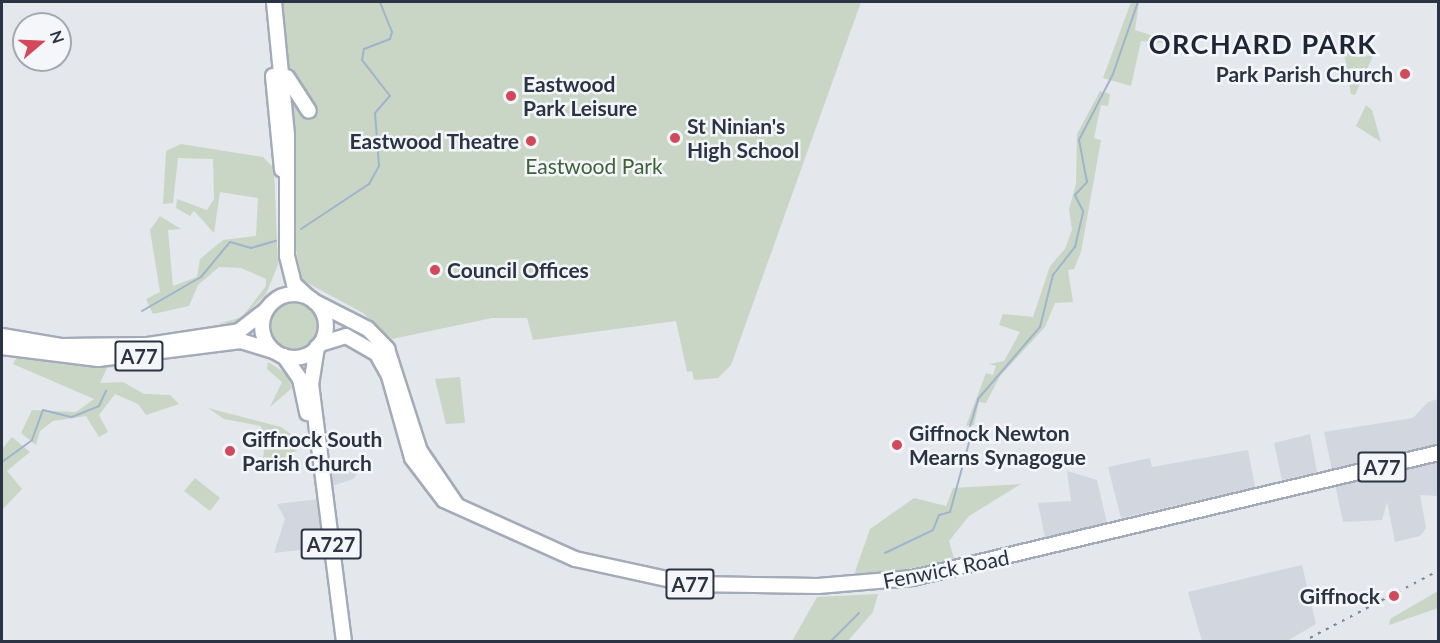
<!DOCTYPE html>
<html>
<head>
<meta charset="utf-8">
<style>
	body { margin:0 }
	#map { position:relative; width:1440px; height:643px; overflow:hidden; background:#e4e7ec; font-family:Lato,sans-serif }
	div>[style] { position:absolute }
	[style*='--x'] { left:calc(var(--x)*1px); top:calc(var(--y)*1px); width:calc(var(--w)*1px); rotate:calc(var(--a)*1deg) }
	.built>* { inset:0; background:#d2d6de }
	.green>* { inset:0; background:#c9d6c5 }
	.round { border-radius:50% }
	.stream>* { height:2px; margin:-1px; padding:0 1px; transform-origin:1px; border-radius:1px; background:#9fb4cc }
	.roads { filter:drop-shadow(2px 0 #a3abb8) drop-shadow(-2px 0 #a3abb8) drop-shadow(0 2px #a3abb8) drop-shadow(0 -2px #a3abb8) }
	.primary>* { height:14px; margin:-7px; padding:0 7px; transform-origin:7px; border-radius:7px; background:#fff }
	.primary>.ring { margin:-7px; padding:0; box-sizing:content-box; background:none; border:14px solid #fff; border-radius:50% }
	.rail>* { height:2px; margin-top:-1px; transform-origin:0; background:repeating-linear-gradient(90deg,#7d8696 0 3px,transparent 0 9px) }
	.dots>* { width:16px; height:16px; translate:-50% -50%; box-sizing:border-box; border:3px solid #f4f6f9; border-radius:50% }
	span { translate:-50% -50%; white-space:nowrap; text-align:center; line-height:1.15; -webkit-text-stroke:5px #f4f6f9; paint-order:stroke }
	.shield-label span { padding:2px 4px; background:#f4f6f9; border:2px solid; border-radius:4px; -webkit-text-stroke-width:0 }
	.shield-label { font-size:20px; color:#2b3445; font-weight:700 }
	.poi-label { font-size:21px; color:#2b3445; font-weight:700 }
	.right { translate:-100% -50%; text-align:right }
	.left { translate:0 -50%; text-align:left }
	.park-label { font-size:21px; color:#3f6138 }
	.street-label { font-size:21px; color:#2b3445 }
	.district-label { font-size:27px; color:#1d2536; font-weight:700; letter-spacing:1.5px }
	.frame { position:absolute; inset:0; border:3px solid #2b3445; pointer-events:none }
	.north { position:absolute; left:12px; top:12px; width:60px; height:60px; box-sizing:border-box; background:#f4f6f9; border:2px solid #a4a8b1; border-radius:50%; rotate:71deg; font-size:16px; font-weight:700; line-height:24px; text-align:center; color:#2b3445 }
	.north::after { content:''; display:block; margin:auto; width:21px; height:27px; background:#d1495b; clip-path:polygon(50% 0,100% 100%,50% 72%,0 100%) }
</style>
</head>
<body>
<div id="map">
	<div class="built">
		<i style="clip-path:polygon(1438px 399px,1438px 496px,1420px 495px,1426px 528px,1420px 536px,1395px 542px,1387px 502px,1382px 520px,1343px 522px,1324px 432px,1413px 418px,1428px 402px)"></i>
		<i style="clip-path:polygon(1310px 434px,1317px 472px,1282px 480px,1274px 443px)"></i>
		<i style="clip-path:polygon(1248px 450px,1255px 487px,1121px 518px,1108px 467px,1150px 458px,1152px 467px)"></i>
		<i style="clip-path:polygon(328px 459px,348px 459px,363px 466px,353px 479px,332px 486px)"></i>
		<i style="clip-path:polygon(1067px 471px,1097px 480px,1107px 523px,1045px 538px,1038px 503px,1071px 501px)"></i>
		<i style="clip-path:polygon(319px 499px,325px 547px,274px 553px,285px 519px,277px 504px)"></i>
		<i style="clip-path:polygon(1302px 565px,1316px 624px,1287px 641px,1202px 641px,1188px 592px)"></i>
	</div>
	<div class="green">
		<i style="clip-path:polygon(283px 2px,861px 2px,731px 365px,718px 378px,694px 380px,692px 371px,687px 372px,676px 321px,533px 340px,527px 318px,492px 318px,392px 339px,363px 313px,302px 280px,295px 244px,295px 127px)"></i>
		<i style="clip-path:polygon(1131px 2px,1139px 2px,1135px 30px,1179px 44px,1141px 41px,1131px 86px,1103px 78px)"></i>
		<i style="clip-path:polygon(1344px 53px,1373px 56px,1355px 95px,1351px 94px)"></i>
		<i style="clip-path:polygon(1100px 91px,1110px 94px,1108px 106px,1101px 105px,1094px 138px,1101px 140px,1081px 252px,1074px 269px,1068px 270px,1073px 302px,1055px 303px,1045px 327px,1000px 376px,986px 403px,979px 402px,974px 425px,966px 426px,986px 373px,993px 375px,996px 366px,989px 364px,1004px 361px,1020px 332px,999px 325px,1003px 314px,1033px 317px,1050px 266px,1065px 249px,1072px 230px,1069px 209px,1076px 184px,1077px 134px)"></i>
		<i style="clip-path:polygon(1366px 105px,1372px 110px,1381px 142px,1356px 126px)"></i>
		<i style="clip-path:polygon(181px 144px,263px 157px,274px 168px,278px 265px,266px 294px,237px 323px,218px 324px,242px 317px,266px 286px,266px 279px,241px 268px,219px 267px,198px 285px,189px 306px,153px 314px,146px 299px,160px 292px,150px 230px,160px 216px,181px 229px,168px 230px,173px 286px,197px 277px,200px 259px,223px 240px,256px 236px,258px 198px,220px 192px,214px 233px,194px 211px,190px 216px,176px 208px,177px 199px,207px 210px,214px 199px,213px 159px,178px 158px,173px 203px,163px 204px,166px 151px)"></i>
		<i class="round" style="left:266px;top:299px;width:54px;height:54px"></i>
		<i style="clip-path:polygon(18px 355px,91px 366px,140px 363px,107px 368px,100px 383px,123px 382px,144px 394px,170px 395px,179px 404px,146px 415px,138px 404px,115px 394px,99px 415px,108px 432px,99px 437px,86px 416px,53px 421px,40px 431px,36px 445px,21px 433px,32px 410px,76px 412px,94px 399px,13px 364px)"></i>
		<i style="clip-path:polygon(268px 362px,287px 374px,292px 388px,270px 407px,282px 382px,267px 369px)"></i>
		<i style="clip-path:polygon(460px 377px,465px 423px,446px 424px,435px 379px)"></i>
		<i style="clip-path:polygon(208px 408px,281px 427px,298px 439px,293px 439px,297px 450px,259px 473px,264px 453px,261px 426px,224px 419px)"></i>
		<i style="clip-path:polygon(12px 437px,30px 452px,7px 471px,22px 489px,2px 510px,2px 449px)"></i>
		<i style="clip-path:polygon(195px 478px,220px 498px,210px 511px,184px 491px)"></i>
		<i style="clip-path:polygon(1021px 484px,969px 516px,949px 541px,954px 559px,873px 577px,855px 572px,870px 529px,914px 498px,946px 506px,953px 488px)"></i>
		<i style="clip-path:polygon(1438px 591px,1438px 608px,1389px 625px,1390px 619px)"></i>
		<i style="clip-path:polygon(878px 594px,873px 612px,848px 641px,792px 641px,817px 597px)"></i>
	</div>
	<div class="stream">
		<i style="--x:301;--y:229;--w:82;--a:-33.5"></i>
		<i style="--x:369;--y:184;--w:21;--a:-61"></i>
		<i style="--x:379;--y:166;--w:53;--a:-94.3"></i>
		<i style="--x:375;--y:113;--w:23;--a:-49"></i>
		<i style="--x:390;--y:96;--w:46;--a:-127.9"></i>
		<i style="--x:362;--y:60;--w:11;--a:-80"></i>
		<i style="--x:364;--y:49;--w:28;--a:-21"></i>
		<i style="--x:390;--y:39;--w:7;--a:-74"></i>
		<i style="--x:392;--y:32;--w:32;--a:-112"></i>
		<i style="--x:142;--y:311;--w:68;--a:-30"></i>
		<i style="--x:201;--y:277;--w:45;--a:-50.4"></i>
		<i style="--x:230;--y:242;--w:22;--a:16"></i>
		<i style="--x:251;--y:248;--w:26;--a:-16"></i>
		<i style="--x:970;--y:426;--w:28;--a:-73"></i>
		<i style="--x:978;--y:399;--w:95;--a:-49.3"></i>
		<i style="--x:1040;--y:327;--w:54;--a:-76"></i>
		<i style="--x:1053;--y:275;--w:36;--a:-52"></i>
		<i style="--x:1075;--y:247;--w:37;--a:-77"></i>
		<i style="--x:1083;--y:211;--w:18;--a:-117"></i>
		<i style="--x:1075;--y:195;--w:18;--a:-47"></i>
		<i style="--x:1087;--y:182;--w:43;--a:-100.8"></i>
		<i style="--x:1079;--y:140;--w:74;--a:-62.7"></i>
		<i style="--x:1113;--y:74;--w:76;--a:-70.9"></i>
		<i style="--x:2;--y:462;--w:37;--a:-36"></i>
		<i style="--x:32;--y:440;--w:32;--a:-70"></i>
		<i style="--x:43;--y:410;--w:30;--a:14"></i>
		<i style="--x:72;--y:417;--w:29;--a:-22"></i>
		<i style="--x:99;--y:406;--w:17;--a:-65"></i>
		<i style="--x:885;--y:553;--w:53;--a:-25.6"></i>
		<i style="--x:933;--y:530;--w:16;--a:-68"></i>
		<i style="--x:939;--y:515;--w:11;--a:-15"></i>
		<i style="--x:950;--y:512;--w:76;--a:-74.7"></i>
		<i style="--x:830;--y:642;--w:41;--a:-45"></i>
	</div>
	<div class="roads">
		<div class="primary">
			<i style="--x:274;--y:2;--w:134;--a:84.4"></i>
			<i style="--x:287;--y:135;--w:121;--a:90"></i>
			<i style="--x:287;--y:256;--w:29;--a:76"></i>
			<i style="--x:294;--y:284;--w:19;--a:43"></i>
			<i style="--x:273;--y:76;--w:94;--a:84.5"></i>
			<i style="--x:287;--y:77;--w:40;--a:57.1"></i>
			<i class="ring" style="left:262px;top:294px;width:50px;height:50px"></i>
			<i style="--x:315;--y:302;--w:59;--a:27"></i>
			<i style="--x:368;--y:329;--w:28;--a:46"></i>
			<i style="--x:387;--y:349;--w:107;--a:72.1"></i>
			<i style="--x:420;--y:451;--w:64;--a:55.8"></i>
			<i style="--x:2;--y:336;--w:61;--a:9.5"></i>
			<i style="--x:62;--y:346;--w:86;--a:-0.7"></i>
			<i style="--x:148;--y:345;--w:92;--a:-8.7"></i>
			<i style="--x:239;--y:331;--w:33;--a:-38"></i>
			<i style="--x:320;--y:344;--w:27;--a:-17"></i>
			<i style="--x:346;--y:336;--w:36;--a:30"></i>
			<i style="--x:377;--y:354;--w:25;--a:61"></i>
			<i style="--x:389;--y:376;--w:85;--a:74.3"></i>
			<i style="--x:412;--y:458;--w:53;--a:52.7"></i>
			<i style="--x:444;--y:500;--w:144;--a:24.2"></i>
			<i style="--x:575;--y:559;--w:118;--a:12.3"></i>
			<i style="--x:690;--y:584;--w:128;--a:0.9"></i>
			<i style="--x:818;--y:586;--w:95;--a:-4.8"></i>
			<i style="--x:913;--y:578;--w:540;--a:-13.39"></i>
			<i style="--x:2;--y:347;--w:97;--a:7.1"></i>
			<i style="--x:98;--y:359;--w:144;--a:-7.2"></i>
			<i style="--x:241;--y:341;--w:34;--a:17"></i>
			<i style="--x:317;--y:347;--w:37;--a:99"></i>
			<i style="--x:311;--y:384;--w:260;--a:82.7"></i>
			<i style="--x:284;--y:356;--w:28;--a:55"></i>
			<i style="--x:300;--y:379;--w:35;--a:78"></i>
		</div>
	</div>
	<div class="rail">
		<i style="--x:1302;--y:642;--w:153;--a:-27.6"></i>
	</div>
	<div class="dots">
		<i style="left:1405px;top:74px;background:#d1495b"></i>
		<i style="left:511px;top:96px;background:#d1495b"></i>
		<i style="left:675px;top:138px;background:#d1495b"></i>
		<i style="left:531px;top:141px;background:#d1495b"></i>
		<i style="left:435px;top:270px;background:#d1495b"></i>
		<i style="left:897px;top:445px;background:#d1495b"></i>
		<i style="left:230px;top:451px;background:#d1495b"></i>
		<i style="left:1394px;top:596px;background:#d1495b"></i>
	</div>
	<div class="shield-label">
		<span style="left:139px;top:356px">A77</span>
		<span style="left:1382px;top:467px">A77</span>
		<span style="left:331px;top:544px">A727</span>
		<span style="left:690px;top:584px">A77</span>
	</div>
	<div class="poi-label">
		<span class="right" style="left:1393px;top:74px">Park Parish Church</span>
		<span class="left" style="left:523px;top:96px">Eastwood<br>Park Leisure</span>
		<span class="left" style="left:687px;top:138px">St Ninian's<br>High School</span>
		<span class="right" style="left:519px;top:141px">Eastwood Theatre</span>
		<span class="left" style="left:447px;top:270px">Council Offices</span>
		<span class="left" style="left:909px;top:445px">Giffnock Newton<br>Mearns Synagogue</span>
		<span class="left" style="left:242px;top:451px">Giffnock South<br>Parish Church</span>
		<span class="right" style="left:1380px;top:596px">Giffnock</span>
	</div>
	<div class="park-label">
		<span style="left:594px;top:166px">Eastwood Park</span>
	</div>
	<div class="street-label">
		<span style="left:946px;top:569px;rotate:-11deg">Fenwick Road</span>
	</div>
	<div class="district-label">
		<span style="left:1263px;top:44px">ORCHARD PARK</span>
	</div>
	<div class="frame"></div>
	<div class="north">N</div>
</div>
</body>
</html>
